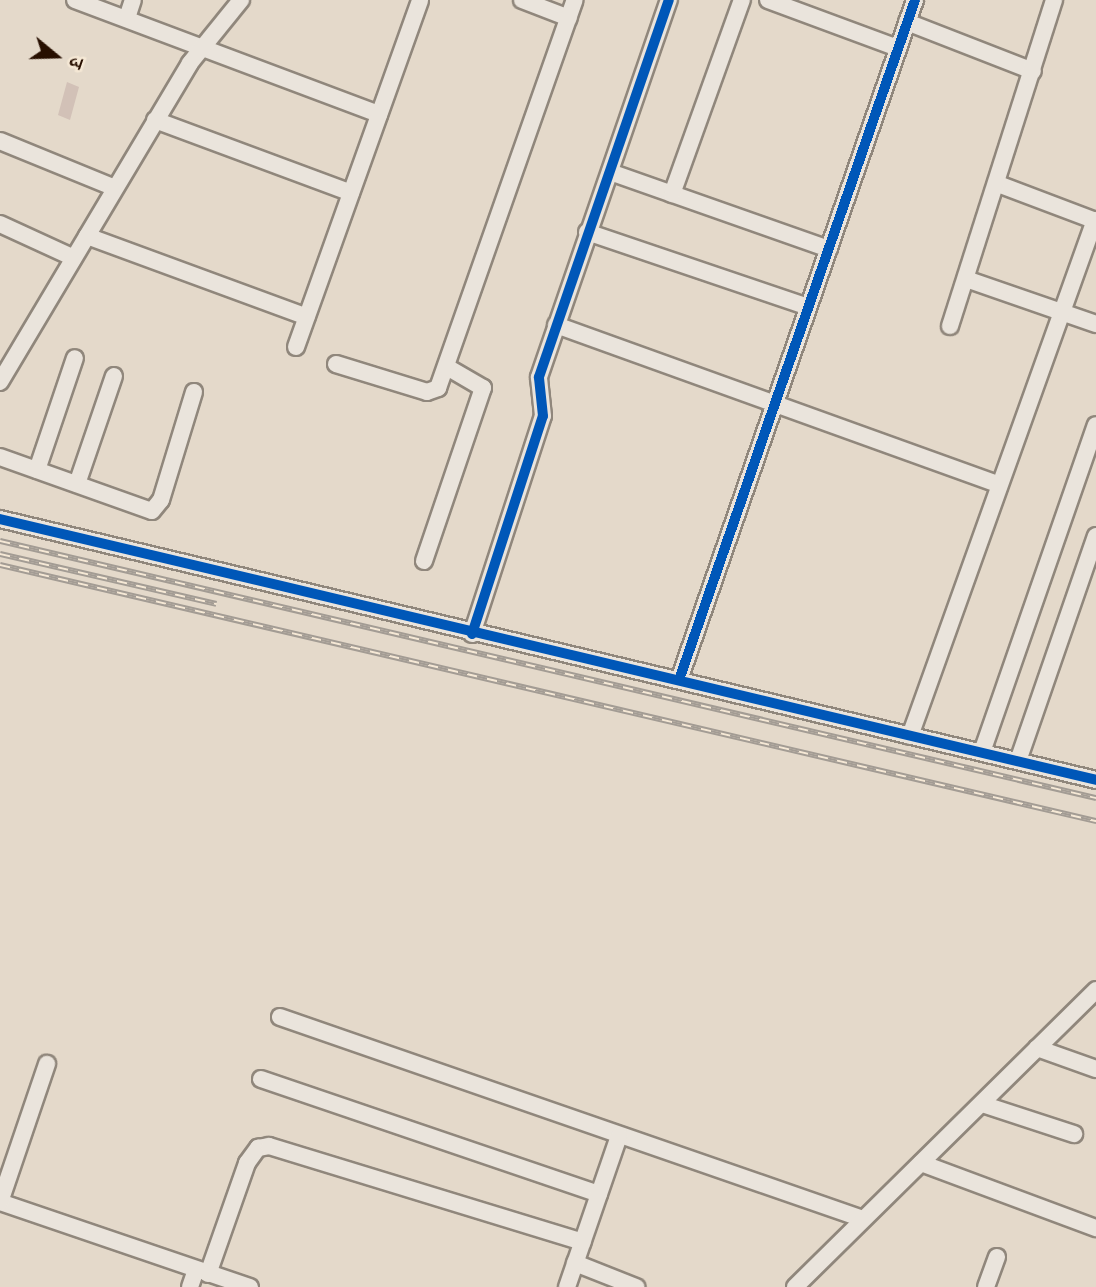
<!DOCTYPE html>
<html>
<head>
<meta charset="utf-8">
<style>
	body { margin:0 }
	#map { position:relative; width:1096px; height:1287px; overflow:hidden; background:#e4d9ca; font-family:"IM FELL Double Pica","Noto Serif Devanagari",serif }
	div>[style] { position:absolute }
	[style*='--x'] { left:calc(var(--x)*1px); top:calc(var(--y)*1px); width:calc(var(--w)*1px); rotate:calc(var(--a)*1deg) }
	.building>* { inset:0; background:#d2c1b7 }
	.roads { filter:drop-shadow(2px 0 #90877c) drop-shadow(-2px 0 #90877c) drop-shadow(0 2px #90877c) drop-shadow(0 -2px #90877c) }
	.minor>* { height:16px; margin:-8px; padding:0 8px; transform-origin:8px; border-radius:8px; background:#eae4dc }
	.rail>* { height:6px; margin-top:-3px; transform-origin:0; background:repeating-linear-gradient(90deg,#f5e8d5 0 10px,#a39c94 0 20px); box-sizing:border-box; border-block:2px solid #a39c94 }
	.cycleway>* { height:10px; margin:-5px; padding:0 5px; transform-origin:5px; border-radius:5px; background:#0057b8 }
	span { translate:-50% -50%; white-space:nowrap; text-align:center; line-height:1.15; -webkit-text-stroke:5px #f5e8d5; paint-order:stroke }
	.north { position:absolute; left:21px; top:21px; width:70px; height:70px; -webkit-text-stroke:5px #f5e8d5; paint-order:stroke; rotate:109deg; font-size:19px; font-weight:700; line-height:28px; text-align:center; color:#270f00 }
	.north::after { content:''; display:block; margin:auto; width:24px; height:32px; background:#270f00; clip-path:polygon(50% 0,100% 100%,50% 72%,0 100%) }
</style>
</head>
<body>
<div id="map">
	<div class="building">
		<i style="clip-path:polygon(67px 82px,79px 87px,70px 120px,58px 115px)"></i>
	</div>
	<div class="roads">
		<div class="minor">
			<i style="--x:75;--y:0;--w:325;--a:20.6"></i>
			<i style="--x:522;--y:0;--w:50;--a:21"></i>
			<i style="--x:768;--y:0;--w:139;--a:20.3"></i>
			<i style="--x:127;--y:18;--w:19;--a:-72"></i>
			<i style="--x:907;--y:22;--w:135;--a:21.3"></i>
			<i style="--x:155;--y:120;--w:209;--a:20.4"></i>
			<i style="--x:0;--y:141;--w:124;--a:22.2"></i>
			<i style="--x:610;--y:172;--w:232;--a:19.4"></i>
			<i style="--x:998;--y:184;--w:105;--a:20.7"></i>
			<i style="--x:672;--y:194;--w:206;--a:-70.2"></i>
			<i style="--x:0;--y:224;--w:81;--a:24.7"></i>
			<i style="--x:587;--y:232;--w:233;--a:18.7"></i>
			<i style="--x:87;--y:236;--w:234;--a:20.2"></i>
			<i style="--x:966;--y:279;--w:138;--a:19.1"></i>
			<i style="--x:556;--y:325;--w:470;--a:19.8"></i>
			<i style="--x:950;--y:326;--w:342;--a:-72.3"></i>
			<i style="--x:296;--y:347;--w:368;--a:-70.3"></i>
			<i style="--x:336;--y:364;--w:95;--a:17.1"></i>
			<i style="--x:427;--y:392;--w:12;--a:-20"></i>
			<i style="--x:438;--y:388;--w:411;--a:-70.6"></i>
			<i style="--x:0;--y:382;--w:371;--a:-59.2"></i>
			<i style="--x:190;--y:63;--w:81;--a:-51"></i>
			<i style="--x:0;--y:457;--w:161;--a:19.6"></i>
			<i style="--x:152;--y:511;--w:14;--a:-51"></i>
			<i style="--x:161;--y:500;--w:113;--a:-73"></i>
			<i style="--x:37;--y:470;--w:118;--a:-71.3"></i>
			<i style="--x:77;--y:484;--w:114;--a:-71.1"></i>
			<i style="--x:0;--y:519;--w:1127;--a:13.39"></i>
			<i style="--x:424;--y:561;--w:183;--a:-71.2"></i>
			<i style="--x:483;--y:388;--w:42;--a:-149.7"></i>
			<i style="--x:472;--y:634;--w:229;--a:-72"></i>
			<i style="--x:543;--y:416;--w:39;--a:-96"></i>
			<i style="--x:539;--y:377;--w:399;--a:-71"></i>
			<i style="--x:679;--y:680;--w:720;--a:-70.86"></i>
			<i style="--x:910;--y:736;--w:548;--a:-70.28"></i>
			<i style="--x:982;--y:752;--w:346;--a:-70.8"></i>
			<i style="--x:1018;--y:761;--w:238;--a:-70.9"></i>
			<i style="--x:280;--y:1017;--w:617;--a:19.11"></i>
			<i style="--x:1037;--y:1048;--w:63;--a:19.6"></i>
			<i style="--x:261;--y:1079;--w:357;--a:18.8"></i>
			<i style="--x:982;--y:1104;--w:97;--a:18.1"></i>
			<i style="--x:921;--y:1163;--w:187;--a:20.4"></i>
			<i style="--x:0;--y:1202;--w:264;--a:18.8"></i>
			<i style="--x:0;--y:1202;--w:146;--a:-71.2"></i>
			<i style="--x:575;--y:1263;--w:66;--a:21.5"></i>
			<i style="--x:208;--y:1274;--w:118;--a:-70.6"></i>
			<i style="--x:247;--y:1163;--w:19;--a:-54"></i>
			<i style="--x:258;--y:1148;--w:11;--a:-10"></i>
			<i style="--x:269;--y:1146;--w:328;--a:17"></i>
			<i style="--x:190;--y:1287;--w:18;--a:-71"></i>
			<i style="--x:567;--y:1287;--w:160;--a:-71"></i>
			<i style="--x:795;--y:1287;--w:423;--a:-44.6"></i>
			<i style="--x:986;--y:1287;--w:32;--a:-70"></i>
		</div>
	</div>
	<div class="rail">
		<i style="--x:0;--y:541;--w:1126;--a:13.2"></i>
		<i style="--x:0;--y:554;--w:222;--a:13"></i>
		<i style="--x:0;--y:565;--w:1126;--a:13.15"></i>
	</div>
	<div class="cycleway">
		<i style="--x:0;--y:519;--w:1127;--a:13.39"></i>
		<i style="--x:472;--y:634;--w:229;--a:-72"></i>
		<i style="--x:543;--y:416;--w:39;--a:-96"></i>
		<i style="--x:539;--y:377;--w:399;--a:-71"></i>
		<i style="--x:679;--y:680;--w:720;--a:-70.86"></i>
	</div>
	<div class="north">उ</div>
</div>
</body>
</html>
